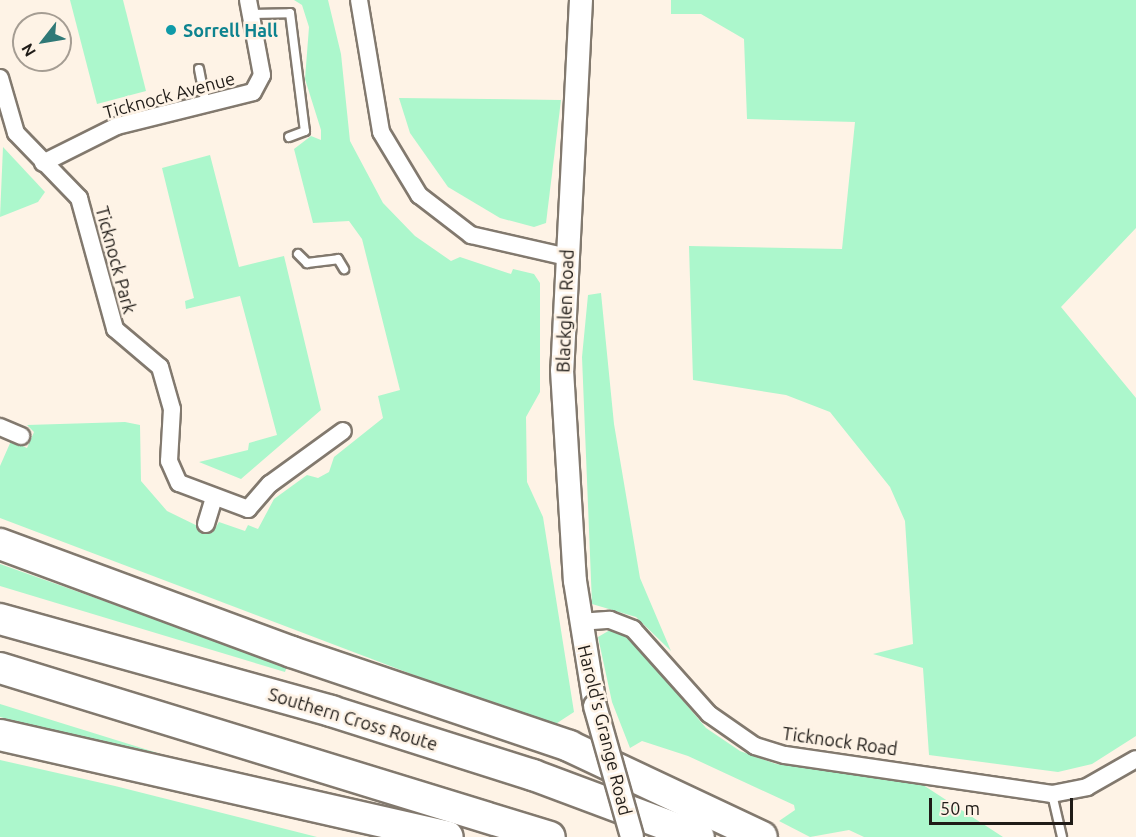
<!DOCTYPE html>
<html>
<head>
<meta charset="utf-8">
<style>
	body { margin:0 }
	#map { position:relative; width:1136px; height:837px; overflow:hidden; background:#fef3e6; font-family:Ubuntu,sans-serif }
	div>[style] { position:absolute }
	[style*='--x'] { left:calc(var(--x)*1px); top:calc(var(--y)*1px); width:calc(var(--w)*1px); rotate:calc(var(--a)*1deg) }
	.green>* { inset:0; background:#acf7cc }
	.roads { filter:drop-shadow(2px 0 #82796e) drop-shadow(-2px 0 #82796e) drop-shadow(0 2px #82796e) drop-shadow(0 -2px #82796e) }
	.lane>* { height:8px; margin:-4px; padding:0 4px; transform-origin:4px; border-radius:4px; background:#fff }
	.street>* { height:16px; margin:-8px; padding:0 8px; transform-origin:8px; border-radius:8px; background:#fff }
	.secondary>* { height:22px; margin:-11px; padding:0 11px; transform-origin:11px; border-radius:11px; background:#fff }
	.highway>* { height:30px; margin:-15px; padding:0 15px; transform-origin:15px; border-radius:15px; background:#fff }
	.bridges { filter:drop-shadow(2px 0 #82796e) drop-shadow(-2px 0 #82796e) drop-shadow(0 2px #82796e) drop-shadow(0 -2px #82796e) }
	.secondary-bridge>* { height:22px; margin:-11px; padding:0 11px; transform-origin:11px; border-radius:11px; background:#fff }
	.dots>* { width:16px; height:16px; translate:-50% -50%; box-sizing:border-box; border:3px solid #fef3e6; border-radius:50% }
	span { translate:-50% -50%; white-space:nowrap; text-align:center; line-height:1.15; -webkit-text-stroke:5px #fef3e6; paint-order:stroke }
	.culture-label { font-size:18px; color:#0d838f; font-weight:700 }
	.left { translate:0 -50%; text-align:left }
	.street-label { font-size:18px; color:#1f1b17 }
	.north { position:absolute; left:12px; top:12px; width:60px; height:60px; box-sizing:border-box; background:#fef3e6; border:2px solid #a59d93; border-radius:50%; rotate:239deg; font-size:16px; font-weight:700; line-height:24px; text-align:center; color:#1f1b17 }
	.north::after { content:''; display:block; margin:auto; width:21px; height:27px; background:#307977; clip-path:polygon(50% 0,100% 100%,50% 72%,0 100%) }
	.scale { position:absolute; left:929px; top:798px; width:144px; height:27px; box-sizing:border-box; border:3px solid #1f1b17; border-top:0; padding-left:8px; font-size:18px; line-height:21px; white-space:nowrap; color:#1f1b17; -webkit-text-stroke:4px #fef3e6; paint-order:stroke }
</style>
</head>
<body>
<div id="map">
	<div class="green">
		<i style="clip-path:polygon(70px 0,123px 0,146px 91px,97px 104px)"></i>
		<i style="clip-path:polygon(294px 0,328px 0,341px 54px,350px 141px,383px 203px,415px 236px,451px 261px,460px 257px,511px 274px,513px 269px,534px 274px,540px 283px,540px 392px,526px 417px,527px 482px,543px 517px,574px 712px,551px 727px,0 518px,0 466px,11px 441px,27px 448px,34px 432px,27px 425px,125px 422px,140px 425px,141px 481px,167px 511px,212px 533px,219px 522px,245px 531px,248px 525px,258px 529px,274px 499px,307px 475px,318px 478px,329px 472px,334px 457px,383px 418px,378px 396px,400px 390px,362px 239px,349px 221px,313px 223px,294px 149px,311px 136px,321px 140px,321px 130px,305px 79px,309px 27px,302px 5px)"></i>
		<i style="clip-path:polygon(671px 0,1136px 0,1136px 228px,1061px 307px,1136px 398px,1136px 736px,1092px 764px,1058px 772px,929px 755px,923px 668px,873px 654px,913px 644px,905px 521px,890px 487px,830px 412px,786px 395px,693px 380px,689px 246px,842px 249px,855px 122px,747px 119px,744px 39px,701px 14px,671px 14px)"></i>
		<i style="clip-path:polygon(399px 98px,561px 100px,546px 223px,534px 227px,500px 218px,448px 187px,410px 133px)"></i>
		<i style="clip-path:polygon(3px 147px,45px 192px,38px 202px,0 217px)"></i>
		<i style="clip-path:polygon(210px 155px,239px 267px,284px 256px,321px 410px,241px 479px,199px 462px,248px 450px,249px 443px,277px 435px,240px 296px,186px 309px,185px 301px,194px 298px,162px 168px)"></i>
		<i style="clip-path:polygon(601px 293px,614px 424px,640px 578px,671px 651px,636px 617px,592px 604px,582px 357px,588px 295px)"></i>
		<i style="clip-path:polygon(0 564px,287px 666px,285px 672px,0 586px)"></i>
		<i style="clip-path:polygon(610px 630px,631px 639px,706px 728px,740px 751px,776px 764px,917px 781px,1003px 837px,864px 837px,849px 830px,810px 837px,779px 821px,795px 810px,794px 805px,688px 756px,642px 741px,630px 748px,612px 702px,598px 637px)"></i>
		<i style="clip-path:polygon(0 704px,161px 754px,160px 759px,0 717px)"></i>
		<i style="clip-path:polygon(0 760px,115px 786px,317px 837px,0 837px)"></i>
	</div>
	<div class="roads">
		<div class="lane">
			<i style="--x:251;--y:14;--w:39;--a:-1"></i>
			<i style="--x:290;--y:13;--w:119;--a:82.8"></i>
			<i style="--x:305;--y:131;--w:17;--a:159"></i>
			<i style="--x:199;--y:69;--w:37;--a:79"></i>
			<i style="--x:298;--y:254;--w:13;--a:45"></i>
			<i style="--x:307;--y:263;--w:31;--a:-7"></i>
			<i style="--x:338;--y:259;--w:12;--a:59"></i>
			<i style="--x:1052;--y:794;--w:44;--a:76.9"></i>
		</div>
		<div class="street">
			<i style="--x:359;--y:0;--w:134;--a:80.5"></i>
			<i style="--x:381;--y:132;--w:74;--a:58.9"></i>
			<i style="--x:419;--y:195;--w:66;--a:37.6"></i>
			<i style="--x:471;--y:235;--w:98;--a:12.9"></i>
			<i style="--x:0;--y:78;--w:57;--a:73.8"></i>
			<i style="--x:16;--y:133;--w:91;--a:45.9"></i>
			<i style="--x:79;--y:198;--w:136;--a:74.6"></i>
			<i style="--x:115;--y:329;--w:59;--a:40.2"></i>
			<i style="--x:160;--y:367;--w:44;--a:74.1"></i>
			<i style="--x:172;--y:409;--w:52;--a:93.3"></i>
			<i style="--x:169;--y:461;--w:24;--a:66"></i>
			<i style="--x:179;--y:483;--w:74;--a:20.6"></i>
			<i style="--x:248;--y:509;--w:33;--a:-49"></i>
			<i style="--x:270;--y:484;--w:90;--a:-36"></i>
			<i style="--x:43;--y:163;--w:83;--a:-26.6"></i>
			<i style="--x:117;--y:126;--w:140;--a:-14"></i>
			<i style="--x:253;--y:92;--w:19;--a:-62"></i>
			<i style="--x:262;--y:75;--w:76;--a:-100.6"></i>
			<i style="--x:0;--y:427;--w:23;--a:23"></i>
			<i style="--x:206;--y:524;--w:27;--a:-73"></i>
			<i style="--x:579;--y:622;--w:31;--a:-4"></i>
			<i style="--x:610;--y:620;--w:25;--a:21"></i>
			<i style="--x:633;--y:629;--w:114;--a:48.2"></i>
			<i style="--x:709;--y:714;--w:56;--a:34.8"></i>
			<i style="--x:755;--y:746;--w:31;--a:17"></i>
			<i style="--x:785;--y:755;--w:270;--a:8.3"></i>
			<i style="--x:1052;--y:794;--w:36;--a:-11"></i>
			<i style="--x:1087;--y:787;--w:56;--a:-29.7"></i>
		</div>
		<div class="secondary">
			<i style="--x:581;--y:0;--w:370;--a:92.9"></i>
			<i style="--x:562;--y:370;--w:211;--a:86.5"></i>
			<i style="--x:575;--y:581;--w:127;--a:80.9"></i>
		</div>
		<div class="highway">
			<i style="--x:0;--y:544;--w:311;--a:20.3"></i>
			<i style="--x:292;--y:652;--w:293;--a:18.7"></i>
			<i style="--x:569;--y:746;--w:213;--a:25.2"></i>
			<i style="--x:0;--y:619;--w:344;--a:15.5"></i>
			<i style="--x:331;--y:711;--w:212;--a:17.6"></i>
			<i style="--x:533;--y:775;--w:177;--a:20.5"></i>
			<i style="--x:0;--y:668;--w:575;--a:17.08"></i>
			<i style="--x:0;--y:735;--w:459;--a:12.8"></i>
		</div>
	</div>
	<div class="bridges">
		<div class="secondary-bridge">
			<i style="--x:595;--y:706;--w:136;--a:74.2"></i>
		</div>
	</div>
	<div class="dots">
		<i style="left:171px;top:30px;background:#0f9aa8"></i>
	</div>
	<div class="culture-label">
		<span class="left" style="left:183px;top:30px">Sorrell Hall</span>
	</div>
	<div class="street-label">
		<span style="left:169px;top:95px;rotate:-15deg">Ticknock Avenue</span>
		<span style="left:116px;top:260px;rotate:75deg">Ticknock Park</span>
		<span style="left:565px;top:311px;rotate:-88deg">Blackglen Road</span>
		<span style="left:353px;top:719px;rotate:17deg">Southern Cross Route</span>
		<span style="left:605px;top:730px;rotate:76deg">Harold's Grange Road</span>
		<span style="left:840px;top:741px;rotate:8deg">Ticknock Road</span>
	</div>
	<div class="north">N</div>
	<div class="scale">50 m</div>
</div>
</body>
</html>
